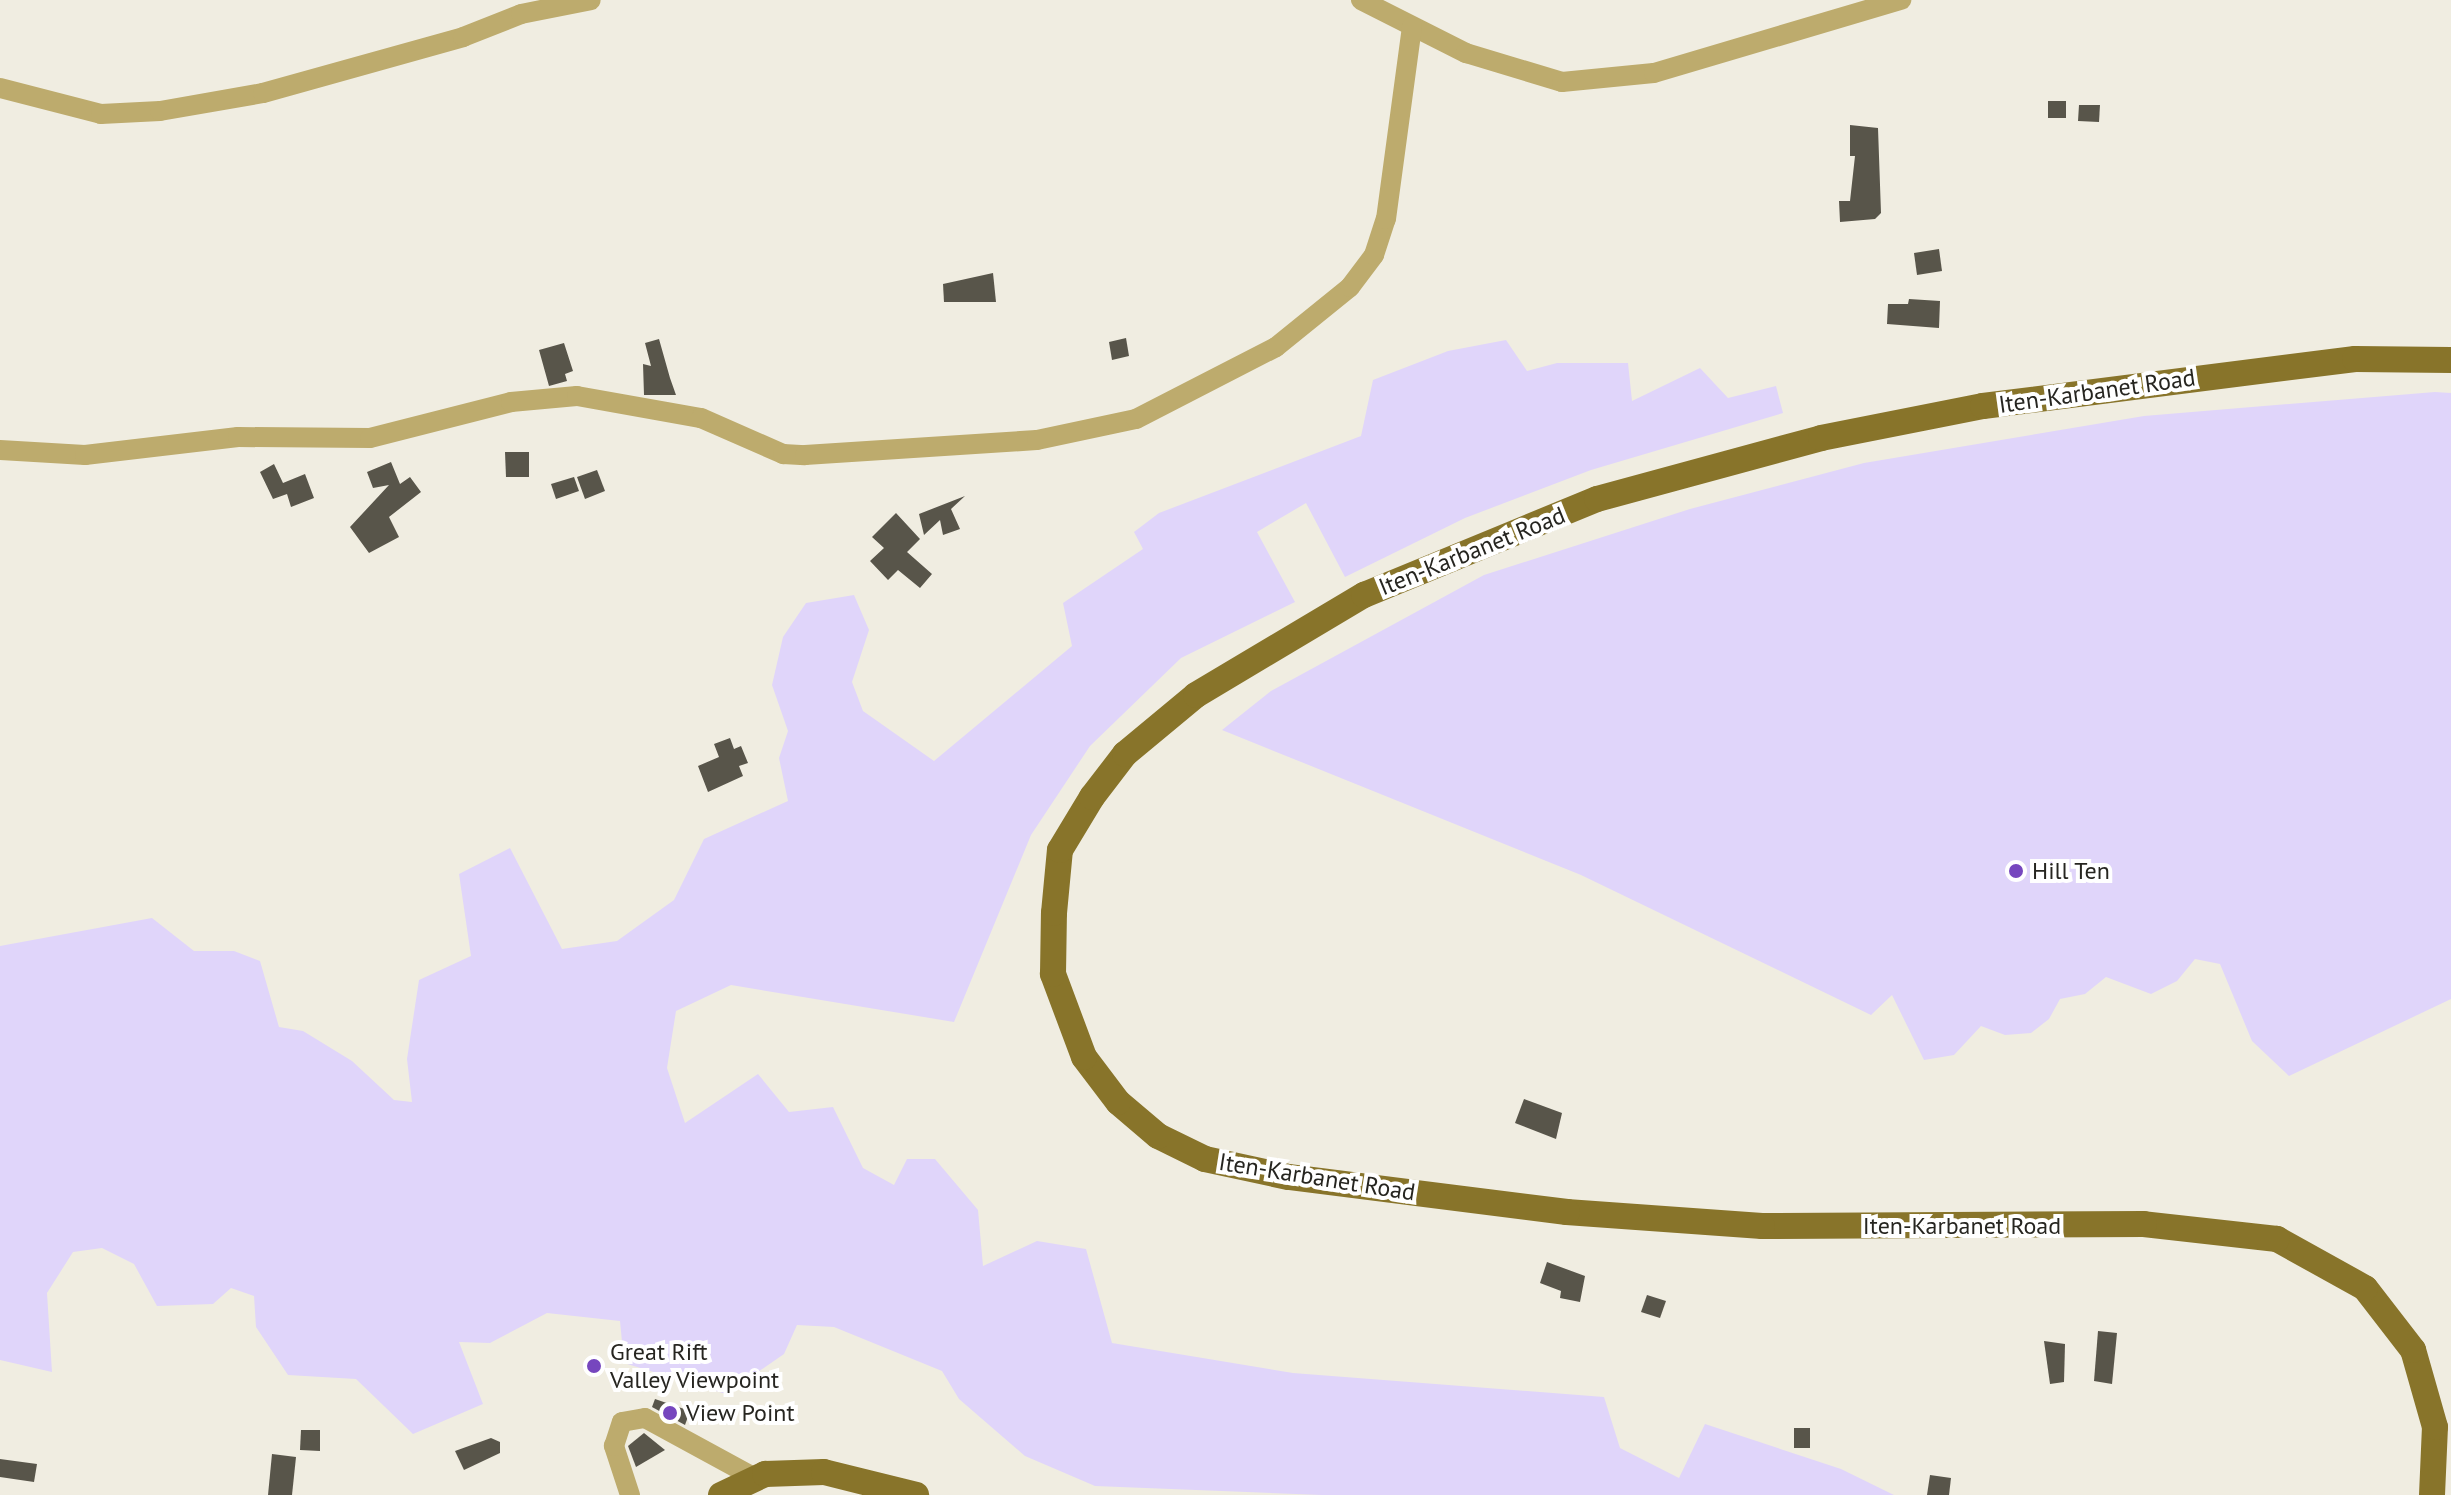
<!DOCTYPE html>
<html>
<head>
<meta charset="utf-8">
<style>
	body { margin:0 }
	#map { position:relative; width:2451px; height:1495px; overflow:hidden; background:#f0ede1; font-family:"PT Sans",sans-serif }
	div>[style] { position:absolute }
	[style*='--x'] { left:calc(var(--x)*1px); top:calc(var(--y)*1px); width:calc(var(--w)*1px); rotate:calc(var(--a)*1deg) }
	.green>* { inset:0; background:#e0d5fa }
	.building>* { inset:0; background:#58554a }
	.minor>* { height:20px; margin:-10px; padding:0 10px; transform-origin:10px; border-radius:10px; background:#bdab6d }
	.major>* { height:26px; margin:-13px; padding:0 13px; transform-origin:13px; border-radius:13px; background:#88742a }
	.dots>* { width:22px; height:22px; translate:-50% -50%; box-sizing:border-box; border:4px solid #fff; border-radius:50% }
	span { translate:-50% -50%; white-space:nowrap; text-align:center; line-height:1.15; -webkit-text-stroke:8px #fff; paint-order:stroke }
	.street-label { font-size:24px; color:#262520 }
	.poi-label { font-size:24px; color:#262520 }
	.left { translate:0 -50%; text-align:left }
</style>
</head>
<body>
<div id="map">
	<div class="green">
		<i style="clip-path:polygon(1506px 340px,1527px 371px,1557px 363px,1628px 363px,1632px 401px,1700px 368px,1728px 398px,1776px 386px,1783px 413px,1591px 470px,1465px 518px,1345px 577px,1306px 503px,1257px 532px,1295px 602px,1181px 658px,1090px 746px,1031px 835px,954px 1022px,731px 985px,676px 1011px,667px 1068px,685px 1123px,758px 1074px,789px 1112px,833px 1107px,863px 1168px,894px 1185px,907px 1159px,935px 1159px,978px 1210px,983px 1266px,1037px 1241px,1086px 1249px,1112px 1343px,1293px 1373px,1604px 1397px,1620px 1448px,1679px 1478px,1705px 1424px,1841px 1469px,1894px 1495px,1322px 1495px,1095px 1486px,1025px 1456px,959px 1399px,942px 1371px,834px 1327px,797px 1325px,784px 1354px,726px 1394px,624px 1363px,620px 1321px,547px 1313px,490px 1343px,459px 1342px,483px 1404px,413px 1434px,356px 1379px,288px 1375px,256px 1327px,254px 1296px,231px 1288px,213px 1304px,157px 1306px,134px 1264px,102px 1248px,73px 1252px,47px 1293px,52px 1372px,0 1360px,0 946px,152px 918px,194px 951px,234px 951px,260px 961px,279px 1027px,303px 1031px,352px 1061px,394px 1100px,412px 1102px,407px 1059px,419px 980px,471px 956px,459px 874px,510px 848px,562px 949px,617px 941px,674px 900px,704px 839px,788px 801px,779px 758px,788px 731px,772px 685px,783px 637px,806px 603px,854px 595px,869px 630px,852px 682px,863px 711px,934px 761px,1072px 646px,1063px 603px,1143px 549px,1134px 532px,1159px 513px,1361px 436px,1373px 380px,1448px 351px)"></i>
		<i style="clip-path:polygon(2435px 392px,2451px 393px,2451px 999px,2289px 1076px,2252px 1041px,2220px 964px,2195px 959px,2177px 981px,2151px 994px,2106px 977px,2085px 994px,2060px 999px,2049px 1019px,2031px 1033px,2005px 1035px,1981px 1026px,1954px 1055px,1924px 1060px,1892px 995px,1871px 1015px,1581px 875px,1222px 730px,1271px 691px,1484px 575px,1690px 509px,1864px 463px,2144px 416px)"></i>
	</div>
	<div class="building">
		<i style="clip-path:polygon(2048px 101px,2066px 101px,2066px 118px,2048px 118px)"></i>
		<i style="clip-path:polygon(2079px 105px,2100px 105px,2099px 122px,2078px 121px)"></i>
		<i style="clip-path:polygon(1850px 125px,1878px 128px,1881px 213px,1875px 219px,1840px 222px,1839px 201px,1850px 201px,1855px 156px,1850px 156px)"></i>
		<i style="clip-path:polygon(1939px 249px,1942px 271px,1917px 275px,1914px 253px)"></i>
		<i style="clip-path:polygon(993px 273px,996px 302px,944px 302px,943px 284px)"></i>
		<i style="clip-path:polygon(1909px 299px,1940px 301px,1939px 328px,1887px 324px,1888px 304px,1908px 304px)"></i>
		<i style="clip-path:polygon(1126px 338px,1129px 356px,1112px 360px,1109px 342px)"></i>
		<i style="clip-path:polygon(659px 339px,670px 378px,676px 395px,644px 395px,643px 364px,651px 366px,645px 343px)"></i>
		<i style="clip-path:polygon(564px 343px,573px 371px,565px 374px,567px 381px,549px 386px,539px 350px)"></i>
		<i style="clip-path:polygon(505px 452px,529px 452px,529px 477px,506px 477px)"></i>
		<i style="clip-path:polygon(391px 462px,400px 484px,410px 477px,421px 492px,389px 517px,399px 537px,369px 553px,350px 527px,389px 485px,373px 488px,367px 472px)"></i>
		<i style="clip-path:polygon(274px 464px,283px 483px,305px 474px,314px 498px,291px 507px,287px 494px,273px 499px,260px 472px)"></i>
		<i style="clip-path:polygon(597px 470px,605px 491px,585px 499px,577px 477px)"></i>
		<i style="clip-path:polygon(574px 477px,579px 491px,556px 499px,551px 484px)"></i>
		<i style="clip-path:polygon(965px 496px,951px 509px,960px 529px,943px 535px,940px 520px,924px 535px,919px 514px)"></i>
		<i style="clip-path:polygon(896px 513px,920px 539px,907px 552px,932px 574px,920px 588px,898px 570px,888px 580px,870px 561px,884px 548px,872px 537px)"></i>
		<i style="clip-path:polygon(730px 738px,734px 749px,741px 746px,748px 763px,739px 766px,743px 776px,708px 792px,698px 766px,719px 757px,714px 744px)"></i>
		<i style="clip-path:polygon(1524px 1099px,1562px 1113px,1556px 1139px,1515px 1123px)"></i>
		<i style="clip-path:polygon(1547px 1262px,1585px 1276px,1580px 1302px,1560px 1298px,1561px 1291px,1540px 1283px)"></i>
		<i style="clip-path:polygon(1647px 1295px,1666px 1301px,1660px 1318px,1641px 1312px)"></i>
		<i style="clip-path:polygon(2098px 1331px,2117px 1333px,2112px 1384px,2094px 1381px)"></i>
		<i style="clip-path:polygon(2044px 1341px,2065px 1344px,2064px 1382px,2050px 1384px)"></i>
		<i style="clip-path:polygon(655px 1399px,690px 1411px,685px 1425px,652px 1407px)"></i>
		<i style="clip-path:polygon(1794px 1428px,1810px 1428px,1810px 1448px,1794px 1448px)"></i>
		<i style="clip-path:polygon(301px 1430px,320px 1430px,320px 1451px,300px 1450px)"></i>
		<i style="clip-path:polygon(644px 1433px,665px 1450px,636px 1467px,628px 1446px)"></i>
		<i style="clip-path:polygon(491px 1438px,500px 1442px,500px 1453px,464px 1470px,455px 1451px)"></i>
		<i style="clip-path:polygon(272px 1454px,296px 1457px,292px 1495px,268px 1495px)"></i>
		<i style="clip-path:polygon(0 1459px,37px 1464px,34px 1482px,0 1477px)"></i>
		<i style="clip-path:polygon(1930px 1475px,1951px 1478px,1949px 1495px,1927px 1495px)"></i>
	</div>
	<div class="minor">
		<i style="--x:1361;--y:0;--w:118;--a:26.8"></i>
		<i style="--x:1466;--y:53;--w:100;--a:16.8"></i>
		<i style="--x:1562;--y:82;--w:92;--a:-5.6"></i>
		<i style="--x:1654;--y:73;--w:258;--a:-16.5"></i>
		<i style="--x:0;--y:88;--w:104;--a:14.4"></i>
		<i style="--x:101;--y:114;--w:59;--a:-2.9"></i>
		<i style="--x:160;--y:111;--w:105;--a:-9.9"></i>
		<i style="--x:263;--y:93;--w:208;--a:-15.6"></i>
		<i style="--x:463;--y:37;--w:62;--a:-21.6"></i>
		<i style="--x:521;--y:14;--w:71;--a:-11.3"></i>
		<i style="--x:0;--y:450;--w:85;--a:3.4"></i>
		<i style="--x:85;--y:455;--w:154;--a:-6.7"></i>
		<i style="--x:238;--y:437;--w:132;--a:0.4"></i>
		<i style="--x:370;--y:438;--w:146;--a:-14.3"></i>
		<i style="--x:511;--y:402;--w:66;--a:-5.2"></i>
		<i style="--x:577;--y:396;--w:126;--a:10.1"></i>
		<i style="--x:701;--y:418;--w:90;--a:23.7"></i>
		<i style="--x:783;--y:454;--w:22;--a:3"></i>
		<i style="--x:805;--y:455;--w:232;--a:-3.7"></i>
		<i style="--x:1037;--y:440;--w:101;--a:-12"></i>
		<i style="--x:1136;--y:419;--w:157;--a:-27.2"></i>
		<i style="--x:1276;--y:347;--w:95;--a:-39"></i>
		<i style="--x:1350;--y:287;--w:40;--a:-53"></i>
		<i style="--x:1374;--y:255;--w:38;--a:-72"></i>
		<i style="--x:1386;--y:219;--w:194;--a:-82.3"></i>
		<i style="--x:630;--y:1495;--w:52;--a:-108.1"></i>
		<i style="--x:614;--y:1446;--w:25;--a:-72"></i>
		<i style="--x:622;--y:1422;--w:23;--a:-10"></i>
		<i style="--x:645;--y:1418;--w:125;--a:28.6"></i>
	</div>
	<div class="major">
		<i style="--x:721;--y:1495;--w:49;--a:-25.5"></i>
		<i style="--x:765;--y:1474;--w:59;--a:-1.9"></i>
		<i style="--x:824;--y:1472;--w:95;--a:14"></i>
		<i style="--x:2432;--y:1495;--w:68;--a:-87.5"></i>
		<i style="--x:2435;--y:1427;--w:80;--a:-105.9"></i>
		<i style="--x:2413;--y:1350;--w:78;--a:-127.7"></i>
		<i style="--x:2365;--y:1288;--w:101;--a:-150.9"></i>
		<i style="--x:2277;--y:1239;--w:134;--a:-173.6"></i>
		<i style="--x:2144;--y:1224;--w:382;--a:179.7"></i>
		<i style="--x:1762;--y:1226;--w:196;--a:-175.9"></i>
		<i style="--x:1567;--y:1212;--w:281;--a:-172.8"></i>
		<i style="--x:1288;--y:1177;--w:85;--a:-167.8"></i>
		<i style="--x:1205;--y:1159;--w:52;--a:-153.9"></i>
		<i style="--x:1158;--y:1136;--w:52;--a:-139.6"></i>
		<i style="--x:1118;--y:1102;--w:56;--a:-127.1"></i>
		<i style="--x:1084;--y:1057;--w:89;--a:-110.5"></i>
		<i style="--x:1053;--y:974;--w:61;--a:-89.1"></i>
		<i style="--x:1054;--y:913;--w:63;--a:-84.6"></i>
		<i style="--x:1060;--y:850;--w:62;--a:-58.9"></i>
		<i style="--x:1092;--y:797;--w:54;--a:-52.5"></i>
		<i style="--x:1125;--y:754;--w:92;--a:-39.7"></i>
		<i style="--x:1196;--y:695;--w:196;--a:-30.8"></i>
		<i style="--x:1364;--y:595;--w:252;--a:-22.4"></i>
		<i style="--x:1597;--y:499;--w:232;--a:-15.2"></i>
		<i style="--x:1821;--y:438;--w:165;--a:-11.2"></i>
		<i style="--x:1983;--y:406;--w:375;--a:-7.2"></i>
		<i style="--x:2355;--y:359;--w:96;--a:0.6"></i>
	</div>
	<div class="dots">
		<i style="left:2016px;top:871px;background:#7646be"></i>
		<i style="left:594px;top:1366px;background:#7646be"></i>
		<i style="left:670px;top:1413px;background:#7646be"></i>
	</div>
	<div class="street-label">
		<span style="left:2097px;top:391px;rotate:-8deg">Iten-Karbanet Road</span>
		<span style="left:1472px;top:551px;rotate:-22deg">Iten-Karbanet Road</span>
		<span style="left:1317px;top:1177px;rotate:9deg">Iten-Karbanet Road</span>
		<span style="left:1962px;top:1226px">Iten-Karbanet Road</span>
	</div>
	<div class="poi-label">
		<span class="left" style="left:2032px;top:871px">Hill Ten</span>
		<span class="left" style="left:610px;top:1366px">Great Rift<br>Valley Viewpoint</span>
		<span class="left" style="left:686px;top:1413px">View Point</span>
	</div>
</div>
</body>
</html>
